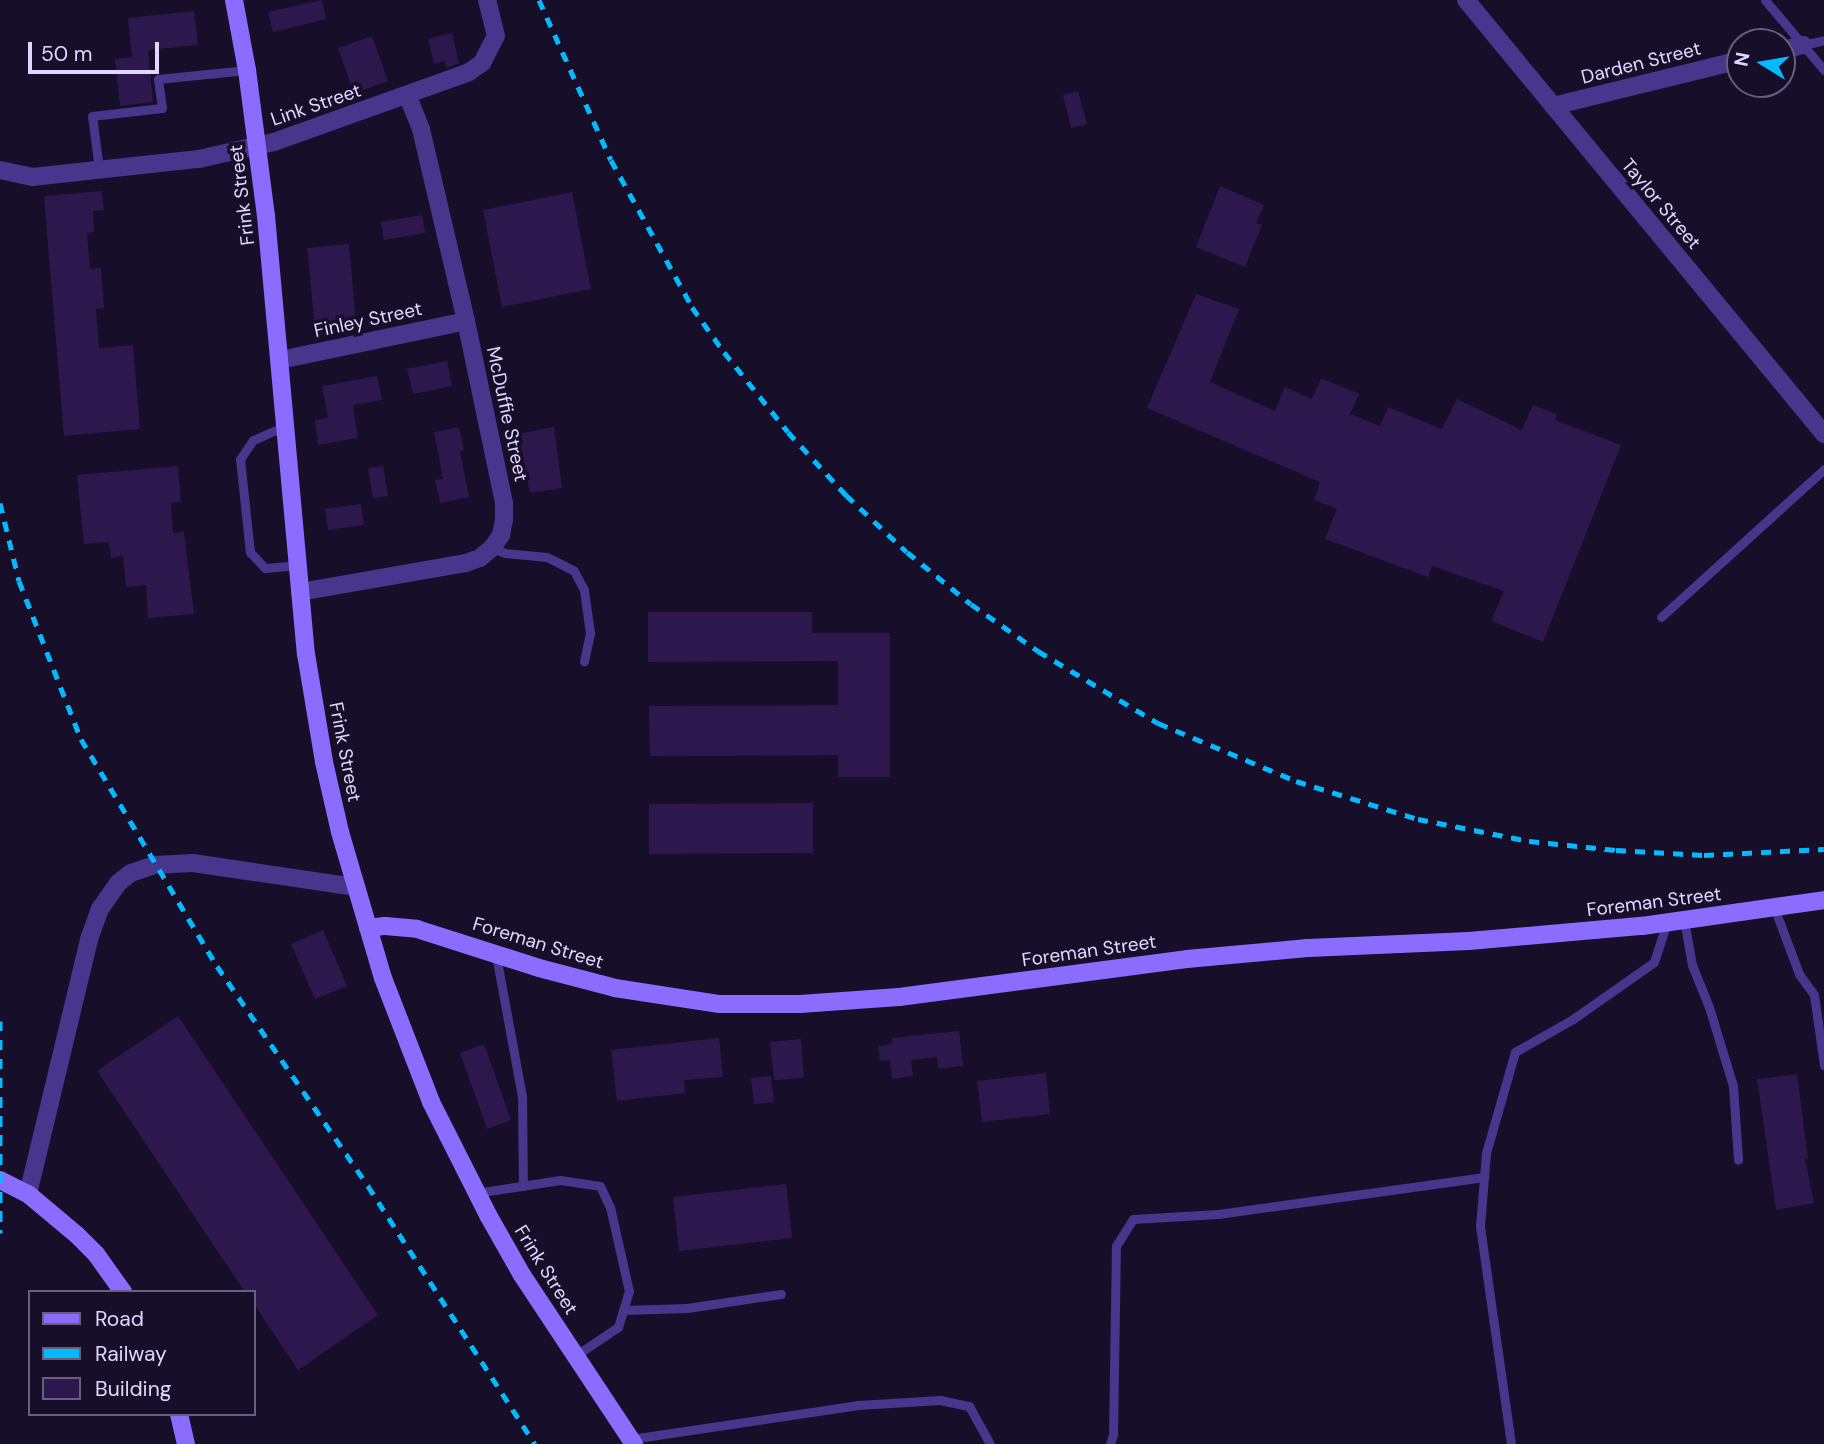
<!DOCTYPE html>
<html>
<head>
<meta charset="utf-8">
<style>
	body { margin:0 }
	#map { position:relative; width:1824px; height:1444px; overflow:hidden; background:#170e29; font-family:"DM Sans",sans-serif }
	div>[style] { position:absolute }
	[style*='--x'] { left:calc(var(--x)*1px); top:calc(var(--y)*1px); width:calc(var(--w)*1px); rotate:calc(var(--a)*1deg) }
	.building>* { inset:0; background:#2c184c }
	.lane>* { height:9px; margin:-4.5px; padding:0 4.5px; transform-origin:4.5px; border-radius:4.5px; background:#48358c }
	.street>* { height:18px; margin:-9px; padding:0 9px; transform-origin:9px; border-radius:9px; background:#48358c }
	.secondary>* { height:18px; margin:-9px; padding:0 9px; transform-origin:9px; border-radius:9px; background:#8a6dff }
	.rail>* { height:5px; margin-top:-2.5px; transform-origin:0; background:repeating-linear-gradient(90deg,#02baff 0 10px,transparent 0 19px) }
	span { translate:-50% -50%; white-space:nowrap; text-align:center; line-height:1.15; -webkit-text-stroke:7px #170e29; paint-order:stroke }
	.street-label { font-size:19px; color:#e2d6ff }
	.legend { position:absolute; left:28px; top:1290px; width:228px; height:126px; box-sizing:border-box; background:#170e29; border:2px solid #685e7f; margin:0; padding:9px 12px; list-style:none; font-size:21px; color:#e2d6ff }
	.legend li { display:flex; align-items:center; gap:14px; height:35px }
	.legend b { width:35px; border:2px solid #685e7f }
	.north { position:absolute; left:1726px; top:28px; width:70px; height:70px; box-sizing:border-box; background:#170e29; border:2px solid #685e7f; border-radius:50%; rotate:281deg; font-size:19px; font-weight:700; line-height:28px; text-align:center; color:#e2d6ff }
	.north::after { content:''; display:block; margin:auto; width:24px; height:32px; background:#02baff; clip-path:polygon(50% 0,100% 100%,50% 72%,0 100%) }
	.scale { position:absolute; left:28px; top:42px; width:131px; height:32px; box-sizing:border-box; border:4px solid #e2d6ff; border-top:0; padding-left:9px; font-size:21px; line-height:24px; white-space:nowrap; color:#e2d6ff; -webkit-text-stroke:5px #170e29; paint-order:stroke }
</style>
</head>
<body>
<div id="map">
	<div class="building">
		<i style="clip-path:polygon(322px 0,326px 19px,273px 32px,268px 12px)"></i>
		<i style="clip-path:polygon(194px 11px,198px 45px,148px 50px,153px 102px,120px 106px,115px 59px,132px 57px,128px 18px)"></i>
		<i style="clip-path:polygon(452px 33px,459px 63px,446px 68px,445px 61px,434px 64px,428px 39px)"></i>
		<i style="clip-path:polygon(372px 36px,388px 81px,354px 93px,338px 48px)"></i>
		<i style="clip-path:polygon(1078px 91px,1087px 124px,1071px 128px,1063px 95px)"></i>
		<i style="clip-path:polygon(1220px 186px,1264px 205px,1256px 223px,1262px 225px,1245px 267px,1196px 247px)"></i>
		<i style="clip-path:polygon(102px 191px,104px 210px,93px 211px,94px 232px,87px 233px,90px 269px,101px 268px,104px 308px,96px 309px,99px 348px,133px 345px,140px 429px,64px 436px,44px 196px)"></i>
		<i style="clip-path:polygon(572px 192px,591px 289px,502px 307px,483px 210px)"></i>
		<i style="clip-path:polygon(422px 215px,425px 233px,384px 240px,381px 222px)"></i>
		<i style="clip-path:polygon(349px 244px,356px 323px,315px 327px,307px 248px)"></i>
		<i style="clip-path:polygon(1196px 294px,1239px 309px,1210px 382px,1275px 411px,1285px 387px,1312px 399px,1321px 378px,1359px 394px,1350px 414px,1380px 426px,1388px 407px,1442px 429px,1457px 399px,1522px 430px,1533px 405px,1557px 414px,1555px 420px,1621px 445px,1543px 642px,1491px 621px,1504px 591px,1432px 566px,1428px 577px,1325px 539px,1337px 509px,1314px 500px,1320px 482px,1147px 408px)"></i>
		<i style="clip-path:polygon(447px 361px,452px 386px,413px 394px,407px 369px)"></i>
		<i style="clip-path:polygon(377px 376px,382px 400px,353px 405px,358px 438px,318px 445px,315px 420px,328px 418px,322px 386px)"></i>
		<i style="clip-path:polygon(459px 427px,464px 450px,460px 451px,469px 497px,440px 503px,435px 480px,443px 479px,434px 432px)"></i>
		<i style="clip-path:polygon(554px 427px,562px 488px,530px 493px,518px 434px)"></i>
		<i style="clip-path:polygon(178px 466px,181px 502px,171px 503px,173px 533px,184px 532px,194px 614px,148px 618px,146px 585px,126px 587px,123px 556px,111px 558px,109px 542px,84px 544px,77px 475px)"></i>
		<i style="clip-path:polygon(383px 466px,388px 496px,373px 498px,368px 468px)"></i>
		<i style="clip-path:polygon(361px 504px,364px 525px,328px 530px,325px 509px)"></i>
		<i style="clip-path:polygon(648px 612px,812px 612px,812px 633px,890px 633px,890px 777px,838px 777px,838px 755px,650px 756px,649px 706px,838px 705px,838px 661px,648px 662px)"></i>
		<i style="clip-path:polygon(813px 803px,813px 853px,649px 854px,649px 804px)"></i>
		<i style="clip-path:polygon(323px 930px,347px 986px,315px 999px,291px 944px)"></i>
		<i style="clip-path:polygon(178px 1016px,378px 1315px,298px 1370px,254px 1304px,254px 1292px,245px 1292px,97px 1071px)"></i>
		<i style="clip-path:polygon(959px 1031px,963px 1066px,938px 1069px,937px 1057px,911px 1060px,913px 1076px,892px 1079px,890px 1060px,880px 1061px,878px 1046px,892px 1044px,892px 1038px)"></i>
		<i style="clip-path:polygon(719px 1038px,723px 1077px,684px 1080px,685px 1093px,617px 1101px,611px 1050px)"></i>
		<i style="clip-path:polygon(801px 1039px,804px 1078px,774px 1080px,770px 1042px)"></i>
		<i style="clip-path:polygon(484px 1044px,511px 1120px,487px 1129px,460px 1053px)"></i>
		<i style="clip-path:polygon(1046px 1073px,1050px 1114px,982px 1122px,977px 1081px)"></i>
		<i style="clip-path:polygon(1797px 1074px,1808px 1159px,1805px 1159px,1814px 1203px,1776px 1210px,1757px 1079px)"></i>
		<i style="clip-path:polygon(771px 1076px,774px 1102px,754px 1104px,751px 1078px)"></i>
		<i style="clip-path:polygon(786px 1184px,792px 1238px,679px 1251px,673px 1197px)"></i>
	</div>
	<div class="lane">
		<i style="--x:1765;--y:0;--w:92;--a:49.9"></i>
		<i style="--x:1803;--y:45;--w:22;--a:-13"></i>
		<i style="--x:99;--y:169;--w:53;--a:-97.5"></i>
		<i style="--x:92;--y:116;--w:70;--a:-6.5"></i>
		<i style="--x:162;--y:108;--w:29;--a:-98"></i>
		<i style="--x:158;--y:79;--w:89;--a:-5.8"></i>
		<i style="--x:285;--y:426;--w:35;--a:156"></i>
		<i style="--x:253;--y:440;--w:23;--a:124"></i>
		<i style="--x:240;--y:459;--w:94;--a:83.9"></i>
		<i style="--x:250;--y:552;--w:22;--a:47"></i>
		<i style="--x:265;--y:568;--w:33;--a:-5"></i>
		<i style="--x:492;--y:548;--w:14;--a:21"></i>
		<i style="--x:505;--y:553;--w:42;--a:5.4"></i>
		<i style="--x:547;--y:557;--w:30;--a:27"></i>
		<i style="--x:574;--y:571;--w:21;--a:62"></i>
		<i style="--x:584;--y:590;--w:43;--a:82.1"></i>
		<i style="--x:590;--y:633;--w:29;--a:102"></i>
		<i style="--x:1661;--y:617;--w:220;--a:-42.2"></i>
		<i style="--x:1774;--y:907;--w:72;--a:69.5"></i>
		<i style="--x:1799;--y:974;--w:26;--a:54"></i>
		<i style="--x:1814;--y:995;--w:71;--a:81.9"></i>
		<i style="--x:1684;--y:920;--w:46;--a:79.9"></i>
		<i style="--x:1692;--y:965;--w:45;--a:68"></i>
		<i style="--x:1709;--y:1007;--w:83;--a:73.1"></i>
		<i style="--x:1733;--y:1086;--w:74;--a:86.1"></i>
		<i style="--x:496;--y:955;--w:143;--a:79.6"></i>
		<i style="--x:522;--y:1096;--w:90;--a:89.4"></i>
		<i style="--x:476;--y:1193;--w:85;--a:-8.8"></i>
		<i style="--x:560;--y:1180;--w:40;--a:8.5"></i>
		<i style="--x:600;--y:1186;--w:23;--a:65"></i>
		<i style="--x:610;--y:1207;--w:86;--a:77.3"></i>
		<i style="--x:629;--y:1291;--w:38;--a:107"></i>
		<i style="--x:618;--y:1327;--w:52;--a:146"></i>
		<i style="--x:623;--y:1310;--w:64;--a:-1.8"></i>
		<i style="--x:687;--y:1308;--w:95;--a:-8.5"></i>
		<i style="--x:631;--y:1439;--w:230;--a:-8.5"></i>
		<i style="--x:858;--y:1405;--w:82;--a:-3.5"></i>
		<i style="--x:940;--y:1400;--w:30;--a:12"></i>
		<i style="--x:969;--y:1406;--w:43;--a:61.1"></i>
		<i style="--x:1110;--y:1444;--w:9;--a:-72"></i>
		<i style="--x:1113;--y:1435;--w:189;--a:-89.1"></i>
		<i style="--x:1116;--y:1246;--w:32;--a:-58"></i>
		<i style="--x:1133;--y:1219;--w:85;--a:-3.4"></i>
		<i style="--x:1218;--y:1214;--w:269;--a:-7.9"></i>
		<i style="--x:1511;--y:1444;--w:220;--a:-98.1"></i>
		<i style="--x:1480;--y:1226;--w:73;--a:-85.3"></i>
		<i style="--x:1486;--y:1153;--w:105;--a:-74"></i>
		<i style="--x:1515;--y:1052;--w:67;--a:-29.6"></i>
		<i style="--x:1573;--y:1019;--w:99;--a:-35.1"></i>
		<i style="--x:1654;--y:962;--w:42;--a:-72"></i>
	</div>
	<div class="street">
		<i style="--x:1466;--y:0;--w:563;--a:50.48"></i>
		<i style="--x:1782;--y:50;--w:22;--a:-13"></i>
		<i style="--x:1553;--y:106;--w:193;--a:-13.8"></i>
		<i style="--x:0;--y:170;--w:33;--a:12"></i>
		<i style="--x:32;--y:177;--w:168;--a:-6.2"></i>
		<i style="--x:199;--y:159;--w:77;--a:-12.8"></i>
		<i style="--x:274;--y:142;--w:207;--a:-19.7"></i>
		<i style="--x:469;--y:72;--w:16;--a:-35"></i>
		<i style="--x:482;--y:63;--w:30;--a:-63"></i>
		<i style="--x:496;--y:36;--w:37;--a:-104"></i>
		<i style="--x:280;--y:360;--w:190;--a:-11.8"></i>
		<i style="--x:300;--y:592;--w:169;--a:-9.9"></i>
		<i style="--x:466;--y:563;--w:15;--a:-20"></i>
		<i style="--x:480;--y:558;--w:16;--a:-40"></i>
		<i style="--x:492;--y:548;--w:16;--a:-55"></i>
		<i style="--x:501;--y:535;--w:16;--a:-79"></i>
		<i style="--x:504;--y:519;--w:16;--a:-90"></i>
		<i style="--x:504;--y:503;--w:186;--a:-101.8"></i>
		<i style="--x:466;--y:321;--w:197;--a:-103.2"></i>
		<i style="--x:421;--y:129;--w:37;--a:-112"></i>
		<i style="--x:28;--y:1194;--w:262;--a:-76.5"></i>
		<i style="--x:89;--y:939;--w:32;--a:-70"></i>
		<i style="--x:100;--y:909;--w:32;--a:-55"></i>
		<i style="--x:118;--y:883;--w:16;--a:-38"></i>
		<i style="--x:131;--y:873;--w:24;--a:-19"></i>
		<i style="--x:154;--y:865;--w:39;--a:-3"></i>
		<i style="--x:193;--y:863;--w:165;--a:8.4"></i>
	</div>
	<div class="secondary">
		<i style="--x:234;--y:0;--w:71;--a:79.5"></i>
		<i style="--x:247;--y:70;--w:147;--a:82.6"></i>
		<i style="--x:266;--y:216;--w:440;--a:84.8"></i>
		<i style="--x:306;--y:654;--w:109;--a:80.5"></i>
		<i style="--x:324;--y:762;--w:72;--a:77.1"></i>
		<i style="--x:340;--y:832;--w:152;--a:73.6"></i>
		<i style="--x:383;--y:978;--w:133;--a:68.8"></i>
		<i style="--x:431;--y:1102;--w:127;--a:63.2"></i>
		<i style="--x:488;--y:1215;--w:69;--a:60.5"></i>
		<i style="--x:522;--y:1275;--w:203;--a:56.5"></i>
		<i style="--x:368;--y:928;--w:17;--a:-7"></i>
		<i style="--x:385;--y:926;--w:32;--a:5"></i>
		<i style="--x:417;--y:929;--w:128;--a:17.7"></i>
		<i style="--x:539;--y:968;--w:79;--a:14.7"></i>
		<i style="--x:615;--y:988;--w:106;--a:8.7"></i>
		<i style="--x:720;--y:1004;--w:80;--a:0"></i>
		<i style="--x:800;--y:1004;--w:99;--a:-4"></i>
		<i style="--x:899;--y:997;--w:290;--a:-7.5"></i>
		<i style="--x:1187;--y:959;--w:121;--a:-5.2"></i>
		<i style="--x:1308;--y:948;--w:161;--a:-2.5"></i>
		<i style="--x:1469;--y:941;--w:174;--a:-5"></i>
		<i style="--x:1642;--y:926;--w:184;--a:-8.1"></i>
		<i style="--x:0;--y:1180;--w:31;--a:27"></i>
		<i style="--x:28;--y:1194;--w:64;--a:39.9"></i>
		<i style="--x:77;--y:1235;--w:27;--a:45"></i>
		<i style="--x:96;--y:1254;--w:47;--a:54.6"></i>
		<i style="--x:179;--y:1414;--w:31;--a:77"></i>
	</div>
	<div class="rail">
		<i style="--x:539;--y:0;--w:175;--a:65.8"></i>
		<i style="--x:611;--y:160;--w:168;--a:61.1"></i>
		<i style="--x:692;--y:307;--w:55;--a:54.6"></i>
		<i style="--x:724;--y:352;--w:102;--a:51.3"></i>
		<i style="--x:788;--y:432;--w:86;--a:47.4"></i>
		<i style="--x:846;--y:495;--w:83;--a:43.1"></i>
		<i style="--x:907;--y:552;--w:82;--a:39.1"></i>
		<i style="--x:971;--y:604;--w:82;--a:35"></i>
		<i style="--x:1038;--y:651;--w:140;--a:31"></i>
		<i style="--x:1158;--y:723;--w:150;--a:22.8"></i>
		<i style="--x:1296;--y:781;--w:128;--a:17.3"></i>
		<i style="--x:1418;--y:819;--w:113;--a:11.2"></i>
		<i style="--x:1529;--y:841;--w:87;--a:5.9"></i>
		<i style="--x:1616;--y:850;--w:88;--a:3.3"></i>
		<i style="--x:1704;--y:855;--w:120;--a:-2.9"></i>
		<i style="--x:0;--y:503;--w:80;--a:76.3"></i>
		<i style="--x:19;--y:581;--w:170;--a:68.6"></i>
		<i style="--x:81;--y:739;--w:265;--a:59.1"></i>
		<i style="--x:217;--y:966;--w:267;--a:55.5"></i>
		<i style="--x:368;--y:1186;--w:307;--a:57.1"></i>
		<i style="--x:0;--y:1021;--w:212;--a:90"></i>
	</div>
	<div class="street-label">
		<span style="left:1641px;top:63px;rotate:-14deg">Darden Street</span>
		<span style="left:316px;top:105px;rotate:-19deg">Link Street</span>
		<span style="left:242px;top:195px;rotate:-97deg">Frink Street</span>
		<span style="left:1661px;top:204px;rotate:50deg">Taylor Street</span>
		<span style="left:368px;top:320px;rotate:-12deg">Finley Street</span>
		<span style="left:507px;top:414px;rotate:78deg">McDuffie Street</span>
		<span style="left:345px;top:752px;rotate:79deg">Frink Street</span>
		<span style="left:1654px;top:902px;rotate:-7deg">Foreman Street</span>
		<span style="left:538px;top:943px;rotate:17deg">Foreman Street</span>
		<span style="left:1089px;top:951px;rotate:-8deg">Foreman Street</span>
		<span style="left:546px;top:1270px;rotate:58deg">Frink Street</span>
	</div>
	<ul class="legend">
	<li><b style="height:9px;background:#8a6dff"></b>Road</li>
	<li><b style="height:9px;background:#02baff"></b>Railway</li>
	<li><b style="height:19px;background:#2c184c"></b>Building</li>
	</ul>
	<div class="north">N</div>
	<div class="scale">50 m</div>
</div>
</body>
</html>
